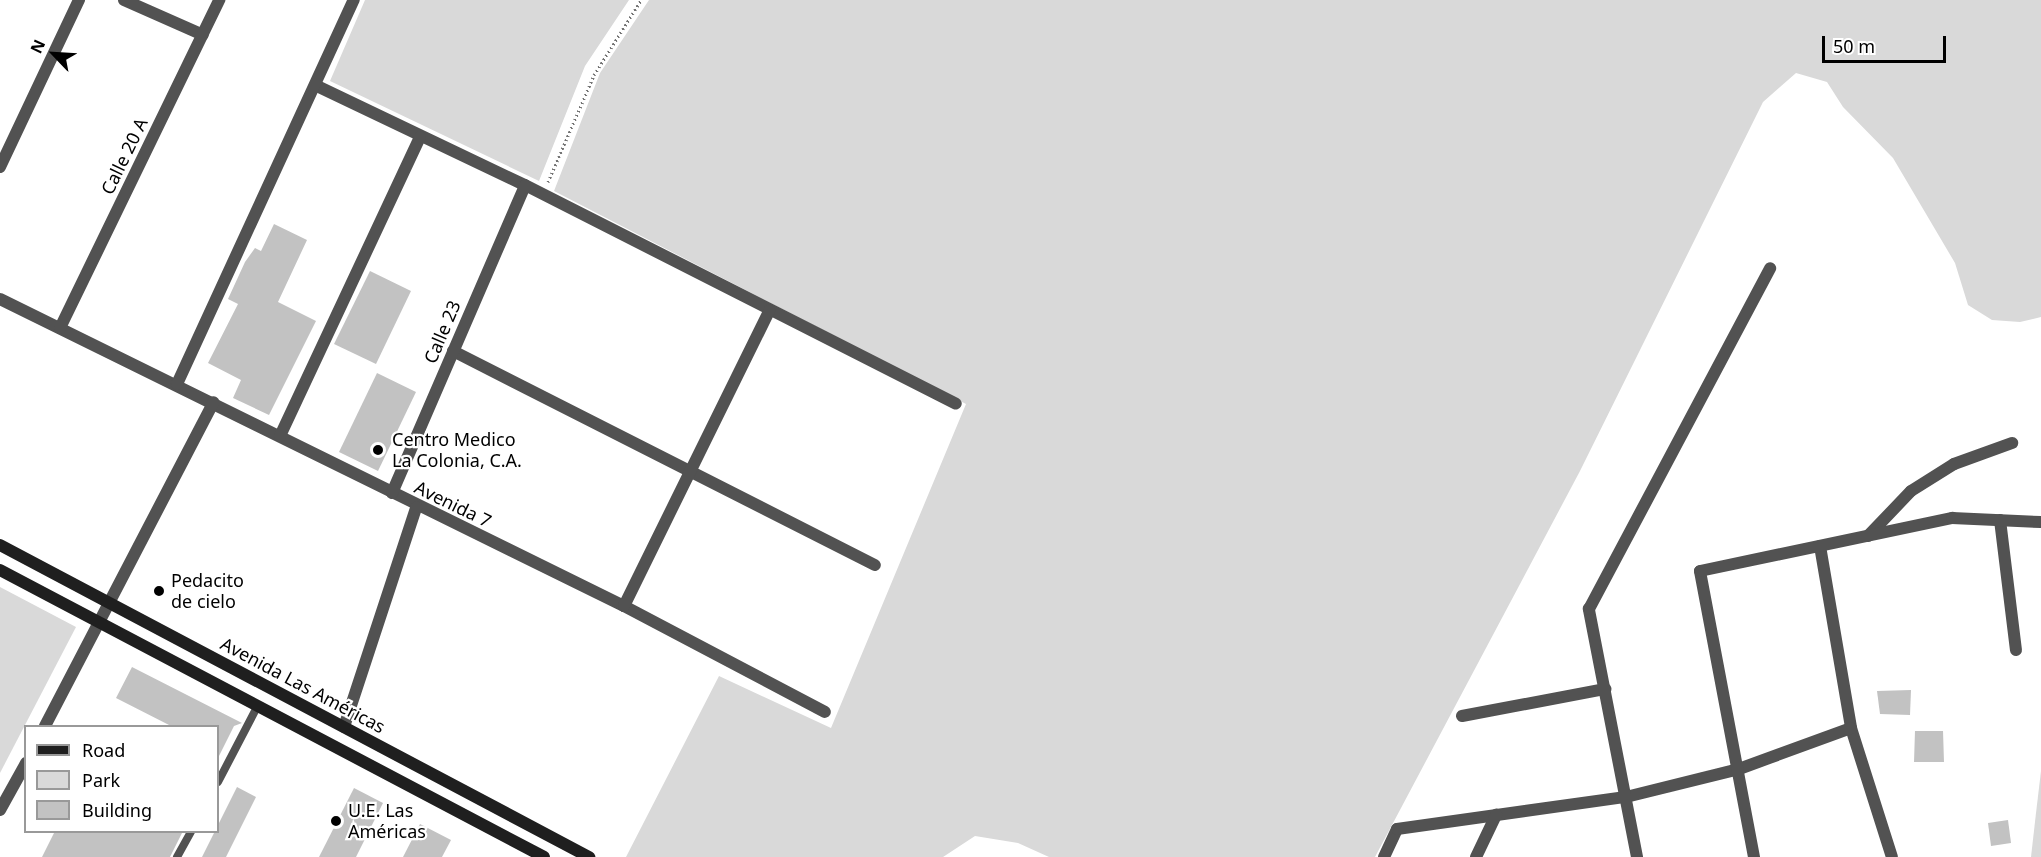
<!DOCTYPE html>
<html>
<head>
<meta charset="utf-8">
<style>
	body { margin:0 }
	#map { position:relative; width:2041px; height:857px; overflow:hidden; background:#fff; font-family:"Noto Sans",sans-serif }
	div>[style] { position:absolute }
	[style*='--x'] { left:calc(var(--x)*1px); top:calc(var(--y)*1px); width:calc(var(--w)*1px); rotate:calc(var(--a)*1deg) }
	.green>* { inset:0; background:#d9d9d9 }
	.building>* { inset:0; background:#c2c2c2 }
	.path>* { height:3px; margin-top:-1.5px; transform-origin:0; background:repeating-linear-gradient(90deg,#747474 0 1.5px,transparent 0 4.5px) }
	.lane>* { height:8px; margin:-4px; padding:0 4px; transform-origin:4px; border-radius:4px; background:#525252 }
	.street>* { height:12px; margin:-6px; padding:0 6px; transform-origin:6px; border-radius:6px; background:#525252 }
	.secondary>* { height:12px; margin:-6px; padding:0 6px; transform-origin:6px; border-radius:6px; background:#1f1f1f }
	.dots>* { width:16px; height:16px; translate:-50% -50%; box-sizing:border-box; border:3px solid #fff; border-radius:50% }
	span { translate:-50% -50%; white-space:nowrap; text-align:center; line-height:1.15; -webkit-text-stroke:4.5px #fff; paint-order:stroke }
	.street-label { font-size:18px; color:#000 }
	.poi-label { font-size:18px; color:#000 }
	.left { translate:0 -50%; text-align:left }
	.legend { position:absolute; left:24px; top:725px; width:195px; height:108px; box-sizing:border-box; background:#fff; border:2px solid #999; margin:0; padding:8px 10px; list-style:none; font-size:18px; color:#000 }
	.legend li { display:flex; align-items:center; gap:12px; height:30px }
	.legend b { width:30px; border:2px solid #999 }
	.north { position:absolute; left:24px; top:24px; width:60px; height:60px; -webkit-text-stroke:4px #fff; paint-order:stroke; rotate:295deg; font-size:16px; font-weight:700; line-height:24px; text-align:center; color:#000 }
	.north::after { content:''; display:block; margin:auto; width:21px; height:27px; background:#000; clip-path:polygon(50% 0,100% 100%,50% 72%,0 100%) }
	.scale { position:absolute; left:1822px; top:36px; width:124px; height:27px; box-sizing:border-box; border:3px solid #000; border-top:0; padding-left:8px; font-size:18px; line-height:21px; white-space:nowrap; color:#000; -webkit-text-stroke:4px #fff; paint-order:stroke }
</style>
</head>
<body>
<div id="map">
	<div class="green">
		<i style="clip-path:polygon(365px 0,629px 0,585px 66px,539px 181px,330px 81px)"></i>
		<i style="clip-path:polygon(649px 0,2041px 0,2041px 317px,2020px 322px,1992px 320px,1968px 305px,1955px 263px,1893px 158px,1843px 107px,1827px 82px,1796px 73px,1763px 102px,1580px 471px,1375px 857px,1049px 857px,1018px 843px,975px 836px,943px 857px,626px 857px,719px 676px,831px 728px,966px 404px,554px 191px,600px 73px)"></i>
		<i style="clip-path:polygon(0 587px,76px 627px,0 773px)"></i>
		<i style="clip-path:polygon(2041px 771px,2041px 857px,2031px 857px,2036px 813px)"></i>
	</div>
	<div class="building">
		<i style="clip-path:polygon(274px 224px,307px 240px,278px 302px,316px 321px,269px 415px,233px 398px,241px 380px,208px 363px,238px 304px,228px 299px,245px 262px,255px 248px,261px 251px)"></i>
		<i style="clip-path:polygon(370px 271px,411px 291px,376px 364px,334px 344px)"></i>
		<i style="clip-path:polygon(377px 373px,416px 392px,378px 471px,339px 452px)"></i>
		<i style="clip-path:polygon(132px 667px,242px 723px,234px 726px,218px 758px,218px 726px,171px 726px,116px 698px)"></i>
		<i style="clip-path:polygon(1911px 690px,1910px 715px,1880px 714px,1877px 691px)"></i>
		<i style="clip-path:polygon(1915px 731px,1943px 731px,1944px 762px,1914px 762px)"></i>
		<i style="clip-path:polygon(237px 787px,256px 797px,226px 857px,202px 857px)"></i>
		<i style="clip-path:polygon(354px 788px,383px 803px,356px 857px,319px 857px)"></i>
		<i style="clip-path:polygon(2008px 820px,2011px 843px,1991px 846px,1988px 823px)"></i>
		<i style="clip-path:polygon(420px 824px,451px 840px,442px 857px,403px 857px)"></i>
		<i style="clip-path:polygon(55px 831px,183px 831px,170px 857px,42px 857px)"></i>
	</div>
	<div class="path">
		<i style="--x:548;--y:182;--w:116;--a:-66.7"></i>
		<i style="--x:594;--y:75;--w:89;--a:-57.9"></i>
	</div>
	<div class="lane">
		<i style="--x:218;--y:782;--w:85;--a:-62.5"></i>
		<i style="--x:177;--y:857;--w:29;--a:-61"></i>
	</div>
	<div class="street">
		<i style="--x:124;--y:0;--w:86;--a:23.9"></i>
		<i style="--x:317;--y:86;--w:230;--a:25.5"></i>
		<i style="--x:525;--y:185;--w:483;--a:26.9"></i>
		<i style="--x:0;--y:167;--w:185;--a:-64.7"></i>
		<i style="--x:0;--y:299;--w:695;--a:26.2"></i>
		<i style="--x:624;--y:606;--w:227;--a:27.8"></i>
		<i style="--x:60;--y:328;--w:365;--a:-64.1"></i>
		<i style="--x:453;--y:351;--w:473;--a:26.9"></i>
		<i style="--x:177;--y:384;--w:423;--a:-65.3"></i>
		<i style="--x:280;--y:436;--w:330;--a:-64.9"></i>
		<i style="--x:392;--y:493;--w:335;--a:-66.6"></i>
		<i style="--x:2000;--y:520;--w:131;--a:83"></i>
		<i style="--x:1868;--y:536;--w:62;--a:-46.3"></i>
		<i style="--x:1911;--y:491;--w:51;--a:-32.1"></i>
		<i style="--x:1954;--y:464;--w:62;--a:-19.9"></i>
		<i style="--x:1820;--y:546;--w:185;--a:80.3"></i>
		<i style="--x:1851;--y:728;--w:135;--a:72.4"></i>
		<i style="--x:624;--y:606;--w:329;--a:-63.8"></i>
		<i style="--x:1462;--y:716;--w:146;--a:-10.7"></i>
		<i style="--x:45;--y:726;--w:365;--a:-62.5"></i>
		<i style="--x:344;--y:727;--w:231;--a:-71.8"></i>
		<i style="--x:0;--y:810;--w:54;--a:-61"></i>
		<i style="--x:1384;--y:857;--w:31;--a:-65"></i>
		<i style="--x:1397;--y:829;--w:231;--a:-8"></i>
		<i style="--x:1626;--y:797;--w:116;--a:-13.9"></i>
		<i style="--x:1739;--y:769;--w:119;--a:-20.1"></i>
		<i style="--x:1476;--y:857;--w:47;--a:-64.5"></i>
		<i style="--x:1637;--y:857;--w:253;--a:-101"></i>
		<i style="--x:1589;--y:609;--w:386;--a:-62"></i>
		<i style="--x:1754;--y:857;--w:291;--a:-100.7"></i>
		<i style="--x:1700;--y:571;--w:258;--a:-11.9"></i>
		<i style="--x:1952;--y:518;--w:89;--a:2.6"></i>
	</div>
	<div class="secondary">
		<i style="--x:0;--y:545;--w:667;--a:27.91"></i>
		<i style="--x:0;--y:570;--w:615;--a:27.81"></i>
	</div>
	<div class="dots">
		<i style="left:378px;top:450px;background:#000"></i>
		<i style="left:159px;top:591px;background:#000"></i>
		<i style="left:336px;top:821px;background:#000"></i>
	</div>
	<div class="street-label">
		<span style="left:124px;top:156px;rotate:-64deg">Calle 20 A</span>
		<span style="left:442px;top:332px;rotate:-67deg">Calle 23</span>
		<span style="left:453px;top:504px;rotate:26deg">Avenida 7</span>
		<span style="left:303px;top:685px;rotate:28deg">Avenida Las Américas</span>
	</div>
	<div class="poi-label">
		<span class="left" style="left:392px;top:450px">Centro Medico<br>La Colonia, C.A.</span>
		<span class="left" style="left:171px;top:591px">Pedacito<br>de cielo</span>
		<span class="left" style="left:348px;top:821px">U.E. Las<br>Américas</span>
	</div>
	<ul class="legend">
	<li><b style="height:8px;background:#1f1f1f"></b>Road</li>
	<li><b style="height:16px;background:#d9d9d9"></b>Park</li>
	<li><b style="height:16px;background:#c2c2c2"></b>Building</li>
	</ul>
	<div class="north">N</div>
	<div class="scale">50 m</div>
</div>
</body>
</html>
